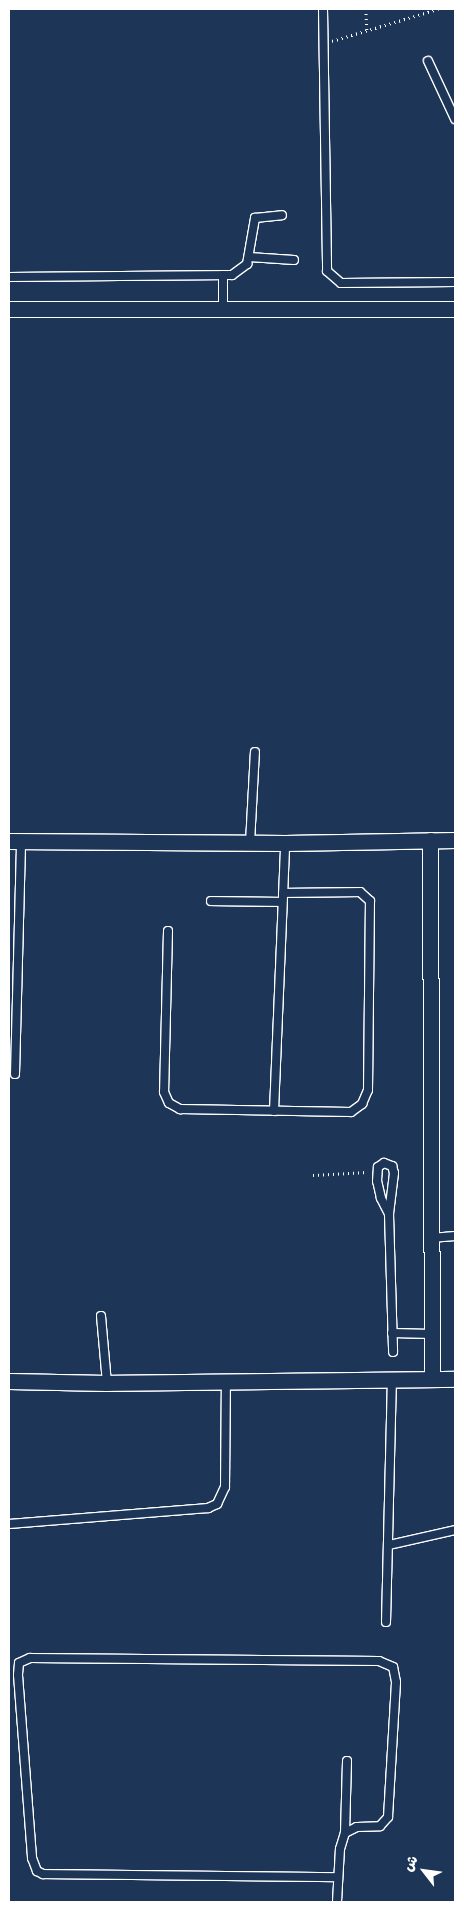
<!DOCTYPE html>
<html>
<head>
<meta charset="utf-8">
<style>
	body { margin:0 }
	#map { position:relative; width:464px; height:1911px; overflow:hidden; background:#1d3557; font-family:"Architects Daughter","Playpen Sans Arabic",sans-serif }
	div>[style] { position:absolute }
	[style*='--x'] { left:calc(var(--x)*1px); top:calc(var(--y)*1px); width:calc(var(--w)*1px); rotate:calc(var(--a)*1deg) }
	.path>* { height:2.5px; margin-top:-1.25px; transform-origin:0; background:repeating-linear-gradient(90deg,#fff 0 1px,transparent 0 5px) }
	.roads { filter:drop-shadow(1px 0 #fff) drop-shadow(-1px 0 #fff) drop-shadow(0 1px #fff) drop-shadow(0 -1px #fff) }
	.service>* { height:8px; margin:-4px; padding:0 4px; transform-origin:4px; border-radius:4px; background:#1d3557 }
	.minor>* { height:15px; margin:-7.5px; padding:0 7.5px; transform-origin:7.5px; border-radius:7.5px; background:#1d3557 }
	span { translate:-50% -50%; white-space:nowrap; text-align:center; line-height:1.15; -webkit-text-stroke:4.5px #1d3557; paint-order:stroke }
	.frame { position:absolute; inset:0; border:10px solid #fff; pointer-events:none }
	.north { position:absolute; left:399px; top:1846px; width:50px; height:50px; -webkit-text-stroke:4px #1d3557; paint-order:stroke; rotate:300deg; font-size:14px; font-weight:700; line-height:20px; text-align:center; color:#fff }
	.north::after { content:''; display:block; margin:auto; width:18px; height:22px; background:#fff; clip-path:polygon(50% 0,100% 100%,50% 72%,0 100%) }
</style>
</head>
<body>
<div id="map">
	<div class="path">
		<i style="--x:366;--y:9;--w:21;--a:87"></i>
		<i style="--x:332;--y:41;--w:111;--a:-16.8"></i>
		<i style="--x:313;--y:1175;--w:55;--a:-3.1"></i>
	</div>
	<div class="roads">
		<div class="service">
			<i style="--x:323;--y:9;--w:262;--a:89.1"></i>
			<i style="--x:327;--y:271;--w:18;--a:41"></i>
			<i style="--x:341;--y:283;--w:114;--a:-0.5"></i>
			<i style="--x:428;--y:61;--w:64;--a:65"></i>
			<i style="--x:249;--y:257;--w:45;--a:3.8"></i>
			<i style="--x:223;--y:275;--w:34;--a:90"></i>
			<i style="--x:9;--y:277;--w:223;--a:-0.5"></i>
			<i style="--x:232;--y:275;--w:19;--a:-36"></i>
			<i style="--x:247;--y:264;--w:47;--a:-80.1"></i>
			<i style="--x:255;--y:218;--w:27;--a:-6"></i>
			<i style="--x:250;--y:843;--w:91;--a:-86.9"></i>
			<i style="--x:211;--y:901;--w:71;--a:0.8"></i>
			<i style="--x:168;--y:931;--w:161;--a:91.4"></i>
			<i style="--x:164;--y:1092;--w:12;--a:66"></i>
			<i style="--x:169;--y:1103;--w:13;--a:29"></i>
			<i style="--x:180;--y:1109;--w:171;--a:1"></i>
			<i style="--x:351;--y:1112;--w:14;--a:-36"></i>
			<i style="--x:362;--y:1104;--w:15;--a:-67"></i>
			<i style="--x:368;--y:1090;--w:189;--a:-89.4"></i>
			<i style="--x:370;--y:901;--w:13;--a:-138"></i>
			<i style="--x:360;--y:892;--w:77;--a:179.3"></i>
			<i style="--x:15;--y:1074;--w:233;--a:-88.5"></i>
			<i style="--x:274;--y:1111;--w:268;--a:-87.6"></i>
			<i style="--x:389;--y:1214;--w:18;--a:-117"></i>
			<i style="--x:381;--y:1198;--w:17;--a:-103"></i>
			<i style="--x:377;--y:1181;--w:14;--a:-86"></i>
			<i style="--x:378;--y:1167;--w:7;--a:-34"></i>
			<i style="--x:384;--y:1163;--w:9;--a:21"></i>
			<i style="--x:392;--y:1166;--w:7;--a:74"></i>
			<i style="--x:394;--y:1173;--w:41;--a:97"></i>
			<i style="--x:389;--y:1214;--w:138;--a:88.3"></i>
			<i style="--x:431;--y:1238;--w:24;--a:-5"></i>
			<i style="--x:101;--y:1316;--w:67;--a:84.9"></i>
			<i style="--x:392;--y:1333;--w:40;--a:1.4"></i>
			<i style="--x:9;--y:1524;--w:200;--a:-4.6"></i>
			<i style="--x:208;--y:1508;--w:10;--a:-24"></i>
			<i style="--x:217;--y:1504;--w:19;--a:-65"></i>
			<i style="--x:225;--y:1487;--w:105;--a:-89.5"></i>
			<i style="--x:389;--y:1545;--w:68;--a:-12.8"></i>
			<i style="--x:386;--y:1622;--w:242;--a:-88.6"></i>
			<i style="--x:345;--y:1833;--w:72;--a:-88.4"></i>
			<i style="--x:337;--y:1902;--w:53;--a:-86.8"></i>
			<i style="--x:340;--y:1849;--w:17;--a:-73"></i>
			<i style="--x:345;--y:1833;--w:13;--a:-27"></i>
			<i style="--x:357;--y:1827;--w:23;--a:-2"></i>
			<i style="--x:380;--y:1826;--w:12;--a:-48"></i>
			<i style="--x:388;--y:1817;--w:135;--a:-86.6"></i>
			<i style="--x:396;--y:1682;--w:15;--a:-101"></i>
			<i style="--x:393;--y:1667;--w:15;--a:-157"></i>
			<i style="--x:379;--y:1661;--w:349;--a:-179.5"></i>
			<i style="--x:30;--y:1658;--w:12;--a:156"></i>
			<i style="--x:19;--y:1663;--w:12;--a:95"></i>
			<i style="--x:18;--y:1675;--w:184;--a:85.6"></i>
			<i style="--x:32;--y:1858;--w:14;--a:69"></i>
			<i style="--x:37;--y:1871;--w:7;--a:27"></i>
			<i style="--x:43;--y:1874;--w:295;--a:0.6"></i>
		</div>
		<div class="minor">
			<i style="--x:9;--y:309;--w:446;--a:0"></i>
			<i style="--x:430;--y:840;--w:539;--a:89.79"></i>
			<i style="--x:9;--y:841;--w:276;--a:0.4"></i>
			<i style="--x:285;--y:843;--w:170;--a:-1"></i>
			<i style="--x:9;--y:1381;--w:98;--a:1.2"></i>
			<i style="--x:107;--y:1383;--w:348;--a:-0.7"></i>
		</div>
	</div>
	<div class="frame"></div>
	<div class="north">ش</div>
</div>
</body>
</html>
